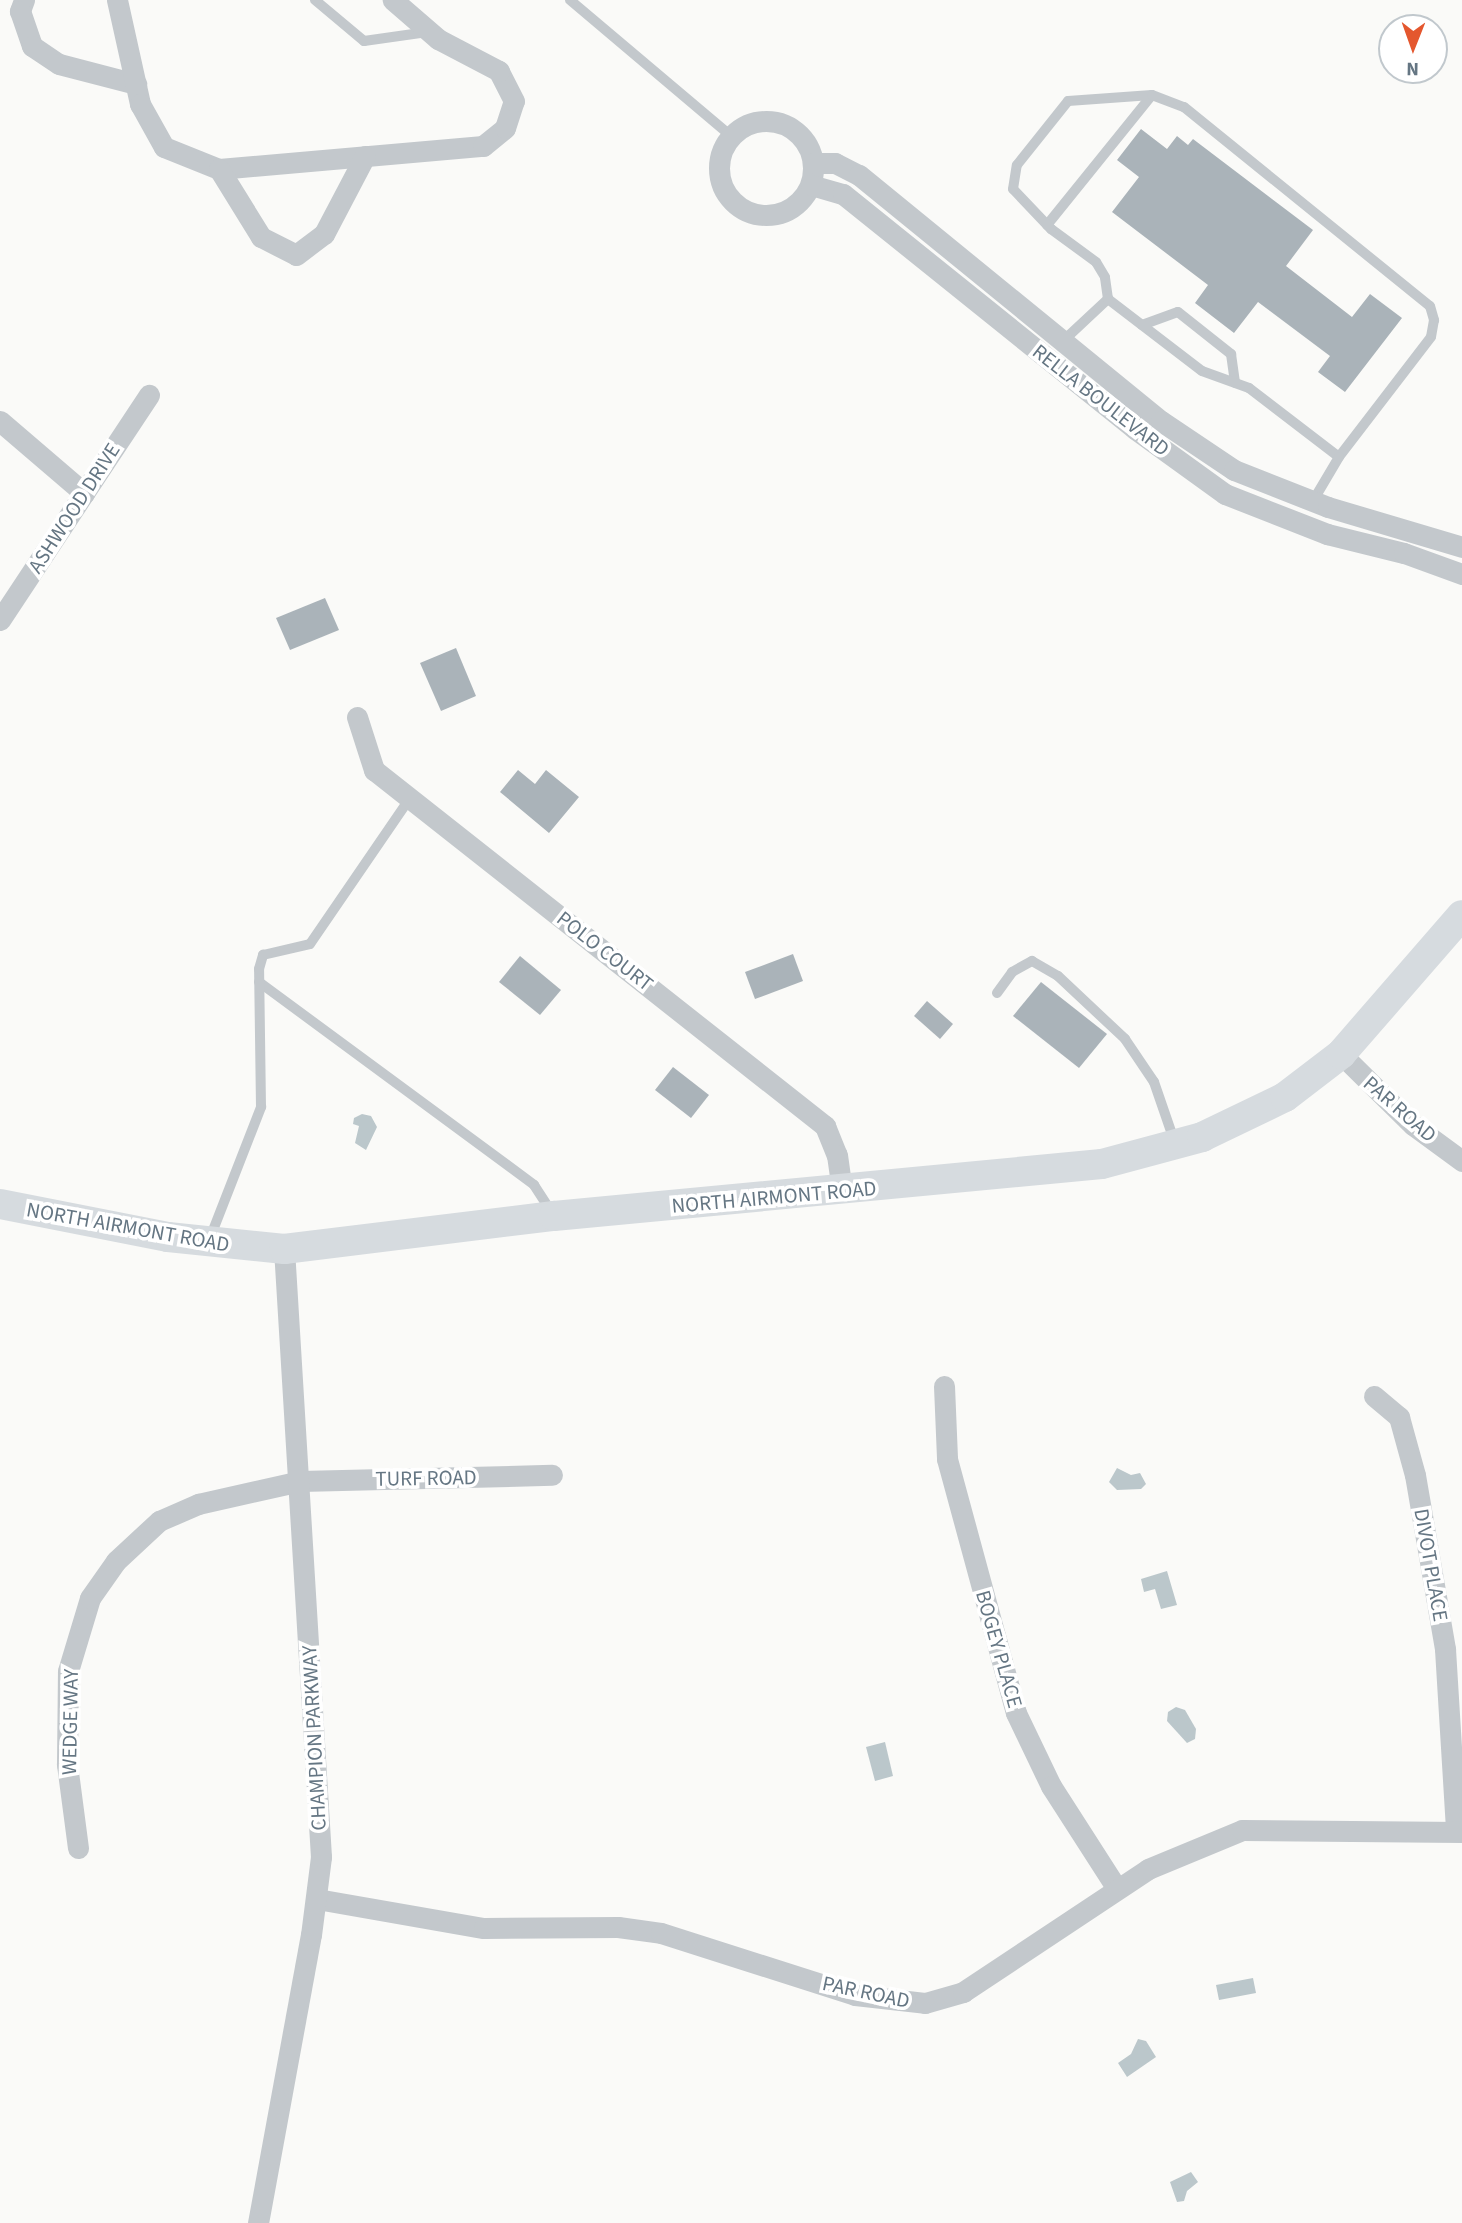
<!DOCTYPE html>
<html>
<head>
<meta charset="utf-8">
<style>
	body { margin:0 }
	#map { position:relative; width:1462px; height:2223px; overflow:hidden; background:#fafaf8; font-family:"Source Sans 3",sans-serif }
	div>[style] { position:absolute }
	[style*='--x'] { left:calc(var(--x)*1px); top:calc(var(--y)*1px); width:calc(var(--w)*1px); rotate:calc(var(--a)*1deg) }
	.water>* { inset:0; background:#bbc7cb }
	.building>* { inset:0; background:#aab3b9 }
	.lane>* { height:10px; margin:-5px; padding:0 5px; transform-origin:5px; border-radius:5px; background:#c3c8cc }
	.street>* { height:21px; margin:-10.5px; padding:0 10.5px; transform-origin:10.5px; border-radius:10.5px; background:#c3c8cc }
	.street>.ring { margin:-10.5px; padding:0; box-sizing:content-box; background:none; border:21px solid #c3c8cc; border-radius:50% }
	.secondary>* { height:30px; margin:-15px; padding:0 15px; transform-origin:15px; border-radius:15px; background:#d6dbdf }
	span { translate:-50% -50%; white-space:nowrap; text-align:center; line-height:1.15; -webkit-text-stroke:7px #fff; paint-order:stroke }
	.street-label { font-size:21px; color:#657683 }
	.north { position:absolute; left:1378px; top:14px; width:70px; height:70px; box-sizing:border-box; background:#fff; border:2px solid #c1c8cd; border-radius:50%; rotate:181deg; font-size:19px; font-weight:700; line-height:28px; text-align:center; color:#657683 }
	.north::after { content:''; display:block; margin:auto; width:24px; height:32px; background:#e4572e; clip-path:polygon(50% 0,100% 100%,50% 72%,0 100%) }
</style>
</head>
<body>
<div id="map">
	<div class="water">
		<i style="clip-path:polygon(362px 1114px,371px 1116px,377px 1127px,366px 1150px,355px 1143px,359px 1126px,353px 1124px,354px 1118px)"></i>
		<i style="clip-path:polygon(1117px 1468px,1131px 1475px,1140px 1473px,1146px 1484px,1141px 1489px,1117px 1490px,1109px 1482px)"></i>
		<i style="clip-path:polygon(1167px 1571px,1177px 1605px,1161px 1609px,1155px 1589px,1144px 1592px,1141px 1579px)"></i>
		<i style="clip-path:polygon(1176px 1707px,1185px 1710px,1196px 1729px,1195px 1739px,1187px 1743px,1167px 1721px,1168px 1712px)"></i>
		<i style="clip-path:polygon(885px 1742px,893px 1776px,875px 1781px,866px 1747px)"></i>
		<i style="clip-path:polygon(1253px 1978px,1256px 1993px,1219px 2000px,1216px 1985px)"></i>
		<i style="clip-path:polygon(1138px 2039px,1146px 2041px,1156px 2057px,1127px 2077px,1118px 2063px,1131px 2054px)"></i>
		<i style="clip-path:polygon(1191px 2172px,1198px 2182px,1187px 2191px,1184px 2201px,1177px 2202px,1170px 2182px)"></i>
	</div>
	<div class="building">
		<i style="clip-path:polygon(1141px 129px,1167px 149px,1177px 136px,1188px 145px,1193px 139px,1313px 230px,1286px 266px,1352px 317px,1370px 294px,1402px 318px,1345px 392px,1318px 372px,1330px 356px,1258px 302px,1234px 333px,1195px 303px,1208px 285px,1112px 212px,1139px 177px,1117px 160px)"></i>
		<i style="clip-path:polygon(325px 598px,339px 630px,290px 650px,276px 618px)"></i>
		<i style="clip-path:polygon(456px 648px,476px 696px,441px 711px,420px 663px)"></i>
		<i style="clip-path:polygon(518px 770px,535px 784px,546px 770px,579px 797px,549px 833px,500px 792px)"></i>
		<i style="clip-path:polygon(793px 954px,803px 981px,755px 999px,745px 972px)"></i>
		<i style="clip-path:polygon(520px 956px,561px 990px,540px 1015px,499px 982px)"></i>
		<i style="clip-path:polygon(1041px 982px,1107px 1034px,1079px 1068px,1013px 1016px)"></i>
		<i style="clip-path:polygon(927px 1001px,953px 1024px,940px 1039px,914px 1016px)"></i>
		<i style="clip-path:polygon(673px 1067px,709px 1095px,691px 1118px,655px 1090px)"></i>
	</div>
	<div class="lane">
		<i style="--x:315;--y:0;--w:64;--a:39.9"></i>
		<i style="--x:364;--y:41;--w:64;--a:-8.1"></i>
		<i style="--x:570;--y:0;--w:211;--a:40.2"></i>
		<i style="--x:1047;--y:225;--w:167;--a:-51.1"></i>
		<i style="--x:1108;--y:299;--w:22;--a:-98"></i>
		<i style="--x:1105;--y:277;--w:17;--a:-121"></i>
		<i style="--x:1096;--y:262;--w:56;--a:-143.7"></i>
		<i style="--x:1051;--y:229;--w:55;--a:-133.5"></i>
		<i style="--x:1013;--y:189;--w:24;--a:-81"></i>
		<i style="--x:1017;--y:165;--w:82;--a:-51.4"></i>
		<i style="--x:1068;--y:101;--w:84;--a:-4.1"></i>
		<i style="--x:1152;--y:95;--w:34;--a:21"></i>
		<i style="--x:1184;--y:107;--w:316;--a:39"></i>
		<i style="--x:1430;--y:306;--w:15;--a:74"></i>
		<i style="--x:1434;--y:320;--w:17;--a:100"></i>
		<i style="--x:1431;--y:337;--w:151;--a:127.5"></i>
		<i style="--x:1142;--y:325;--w:38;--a:-20"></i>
		<i style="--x:1178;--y:312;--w:68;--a:38.4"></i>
		<i style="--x:1231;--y:354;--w:29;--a:82"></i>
		<i style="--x:1063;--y:341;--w:62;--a:-43"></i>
		<i style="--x:1108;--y:299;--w:118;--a:37.5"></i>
		<i style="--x:1202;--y:371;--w:50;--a:19.9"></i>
		<i style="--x:1249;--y:388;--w:113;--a:37.5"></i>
		<i style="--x:1339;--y:457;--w:51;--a:120.6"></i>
		<i style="--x:259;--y:982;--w:342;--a:36.4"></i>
		<i style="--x:534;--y:1185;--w:33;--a:57"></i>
		<i style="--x:997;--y:993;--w:26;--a:-54"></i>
		<i style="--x:1012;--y:972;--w:23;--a:-29"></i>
		<i style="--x:1032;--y:961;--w:30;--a:30"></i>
		<i style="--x:1058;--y:976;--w:92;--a:43.2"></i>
		<i style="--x:1125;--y:1039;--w:52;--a:56"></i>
		<i style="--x:1154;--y:1082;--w:65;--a:71"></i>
		<i style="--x:210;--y:1238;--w:141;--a:-68.7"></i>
		<i style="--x:261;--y:1107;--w:138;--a:-90.8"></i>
		<i style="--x:259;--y:969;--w:15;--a:-74"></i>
		<i style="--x:263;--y:955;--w:48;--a:-13.2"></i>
		<i style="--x:310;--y:944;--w:177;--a:-55.6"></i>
	</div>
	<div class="street">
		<i style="--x:24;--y:0;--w:12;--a:110"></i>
		<i style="--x:20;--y:11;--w:37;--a:71"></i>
		<i style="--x:32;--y:46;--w:32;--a:34"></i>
		<i style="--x:59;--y:64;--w:80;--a:14.6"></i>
		<i style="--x:117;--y:0;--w:107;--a:77.5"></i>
		<i style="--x:140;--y:104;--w:49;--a:60.8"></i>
		<i style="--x:164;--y:147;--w:59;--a:21.8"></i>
		<i style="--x:219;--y:169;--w:265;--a:-5"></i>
		<i style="--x:483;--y:146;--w:28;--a:-39"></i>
		<i style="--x:505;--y:128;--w:28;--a:-72"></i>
		<i style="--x:514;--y:101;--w:34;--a:-117"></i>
		<i style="--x:499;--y:71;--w:69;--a:-152.3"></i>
		<i style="--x:438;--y:39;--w:60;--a:-139.1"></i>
		<i class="ring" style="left:719px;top:121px;width:73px;height:73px"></i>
		<i style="--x:814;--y:163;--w:21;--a:0"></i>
		<i style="--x:835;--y:163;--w:27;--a:27"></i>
		<i style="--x:859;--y:175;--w:390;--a:39.2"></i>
		<i style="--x:1161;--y:421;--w:88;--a:33.9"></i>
		<i style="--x:1234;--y:470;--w:101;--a:21.5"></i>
		<i style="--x:1328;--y:507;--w:140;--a:16.6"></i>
		<i style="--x:219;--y:169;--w:80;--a:58.3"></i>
		<i style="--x:261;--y:237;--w:39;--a:27"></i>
		<i style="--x:296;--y:255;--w:35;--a:-37"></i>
		<i style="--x:324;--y:234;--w:88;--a:-62.3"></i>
		<i style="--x:811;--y:185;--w:33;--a:16"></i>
		<i style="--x:843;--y:194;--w:375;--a:38.8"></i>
		<i style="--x:1135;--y:429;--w:111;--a:35.8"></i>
		<i style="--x:1225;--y:494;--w:110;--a:21.4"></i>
		<i style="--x:1327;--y:534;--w:79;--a:13.9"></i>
		<i style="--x:1404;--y:553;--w:62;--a:19.9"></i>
		<i style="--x:0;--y:421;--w:111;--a:40.6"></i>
		<i style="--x:0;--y:620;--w:270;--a:-56.5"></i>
		<i style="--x:357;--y:717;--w:56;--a:72.2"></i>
		<i style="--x:374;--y:770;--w:575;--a:38.29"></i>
		<i style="--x:825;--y:1126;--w:31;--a:68"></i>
		<i style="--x:837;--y:1155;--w:37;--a:82"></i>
		<i style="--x:1341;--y:1054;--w:101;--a:44.6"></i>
		<i style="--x:1413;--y:1125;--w:61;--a:36.3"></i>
		<i style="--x:944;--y:1386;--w:73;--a:87.6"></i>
		<i style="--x:947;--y:1459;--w:263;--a:74.8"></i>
		<i style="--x:1016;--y:1713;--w:81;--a:64.4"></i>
		<i style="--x:1051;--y:1786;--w:122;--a:57.3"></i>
		<i style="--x:1374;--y:1396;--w:33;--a:40"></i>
		<i style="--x:1399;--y:1417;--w:60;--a:74.6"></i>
		<i style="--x:1415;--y:1475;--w:177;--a:80.2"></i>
		<i style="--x:1445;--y:1649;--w:182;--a:86.5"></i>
		<i style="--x:78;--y:1848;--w:85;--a:-97.5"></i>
		<i style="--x:67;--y:1764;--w:93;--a:-89.4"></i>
		<i style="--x:68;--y:1671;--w:76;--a:-73.2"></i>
		<i style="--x:90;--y:1598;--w:45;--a:-54.9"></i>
		<i style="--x:116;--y:1561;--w:59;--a:-42.9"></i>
		<i style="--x:159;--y:1521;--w:43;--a:-23.6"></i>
		<i style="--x:198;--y:1504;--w:105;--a:-12.7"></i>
		<i style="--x:300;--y:1481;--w:252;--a:-1.4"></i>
		<i style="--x:317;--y:1899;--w:169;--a:9.9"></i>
		<i style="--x:484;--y:1928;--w:134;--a:-0.4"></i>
		<i style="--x:618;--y:1927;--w:43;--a:7.9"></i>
		<i style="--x:661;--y:1933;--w:204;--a:17.7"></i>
		<i style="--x:855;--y:1995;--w:70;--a:6.5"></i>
		<i style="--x:925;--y:2003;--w:40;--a:-16"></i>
		<i style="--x:963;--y:1992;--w:222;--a:-33.6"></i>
		<i style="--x:1148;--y:1869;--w:102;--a:-22.5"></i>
		<i style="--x:1242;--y:1830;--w:220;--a:0.5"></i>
		<i style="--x:258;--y:2223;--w:293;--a:-79.6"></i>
		<i style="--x:311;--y:1935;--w:79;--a:-82.7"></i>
		<i style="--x:321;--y:1857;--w:609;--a:-93.48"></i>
	</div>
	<div class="secondary">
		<i style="--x:0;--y:1204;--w:171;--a:11.1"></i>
		<i style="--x:168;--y:1237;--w:117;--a:5.9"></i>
		<i style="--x:284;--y:1249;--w:272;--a:-7"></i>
		<i style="--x:554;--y:1216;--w:550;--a:-5.42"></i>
		<i style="--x:1102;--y:1164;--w:104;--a:-15.1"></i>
		<i style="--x:1202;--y:1137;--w:92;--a:-25.7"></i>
		<i style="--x:1285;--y:1097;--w:71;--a:-37.5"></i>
		<i style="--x:1341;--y:1054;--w:184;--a:-49"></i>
	</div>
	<div class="street-label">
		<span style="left:1101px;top:400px;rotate:38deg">RELLA BOULEVARD</span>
		<span style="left:74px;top:508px;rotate:-57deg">ASHWOOD DRIVE</span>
		<span style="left:605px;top:951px;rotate:38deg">POLO COURT</span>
		<span style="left:1400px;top:1109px;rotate:41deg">PAR ROAD</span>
		<span style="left:774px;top:1197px;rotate:-5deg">NORTH AIRMONT ROAD</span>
		<span style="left:128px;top:1227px;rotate:10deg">NORTH AIRMONT ROAD</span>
		<span style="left:426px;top:1478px;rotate:-1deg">TURF ROAD</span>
		<span style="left:1431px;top:1565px;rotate:80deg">DIVOT PLACE</span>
		<span style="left:999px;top:1649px;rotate:74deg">BOGEY PLACE</span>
		<span style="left:70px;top:1722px;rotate:-89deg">WEDGE WAY</span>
		<span style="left:314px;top:1738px;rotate:-93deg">CHAMPION PARKWAY</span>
		<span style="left:866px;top:1992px;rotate:12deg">PAR ROAD</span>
	</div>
	<div class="north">N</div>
</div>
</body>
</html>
